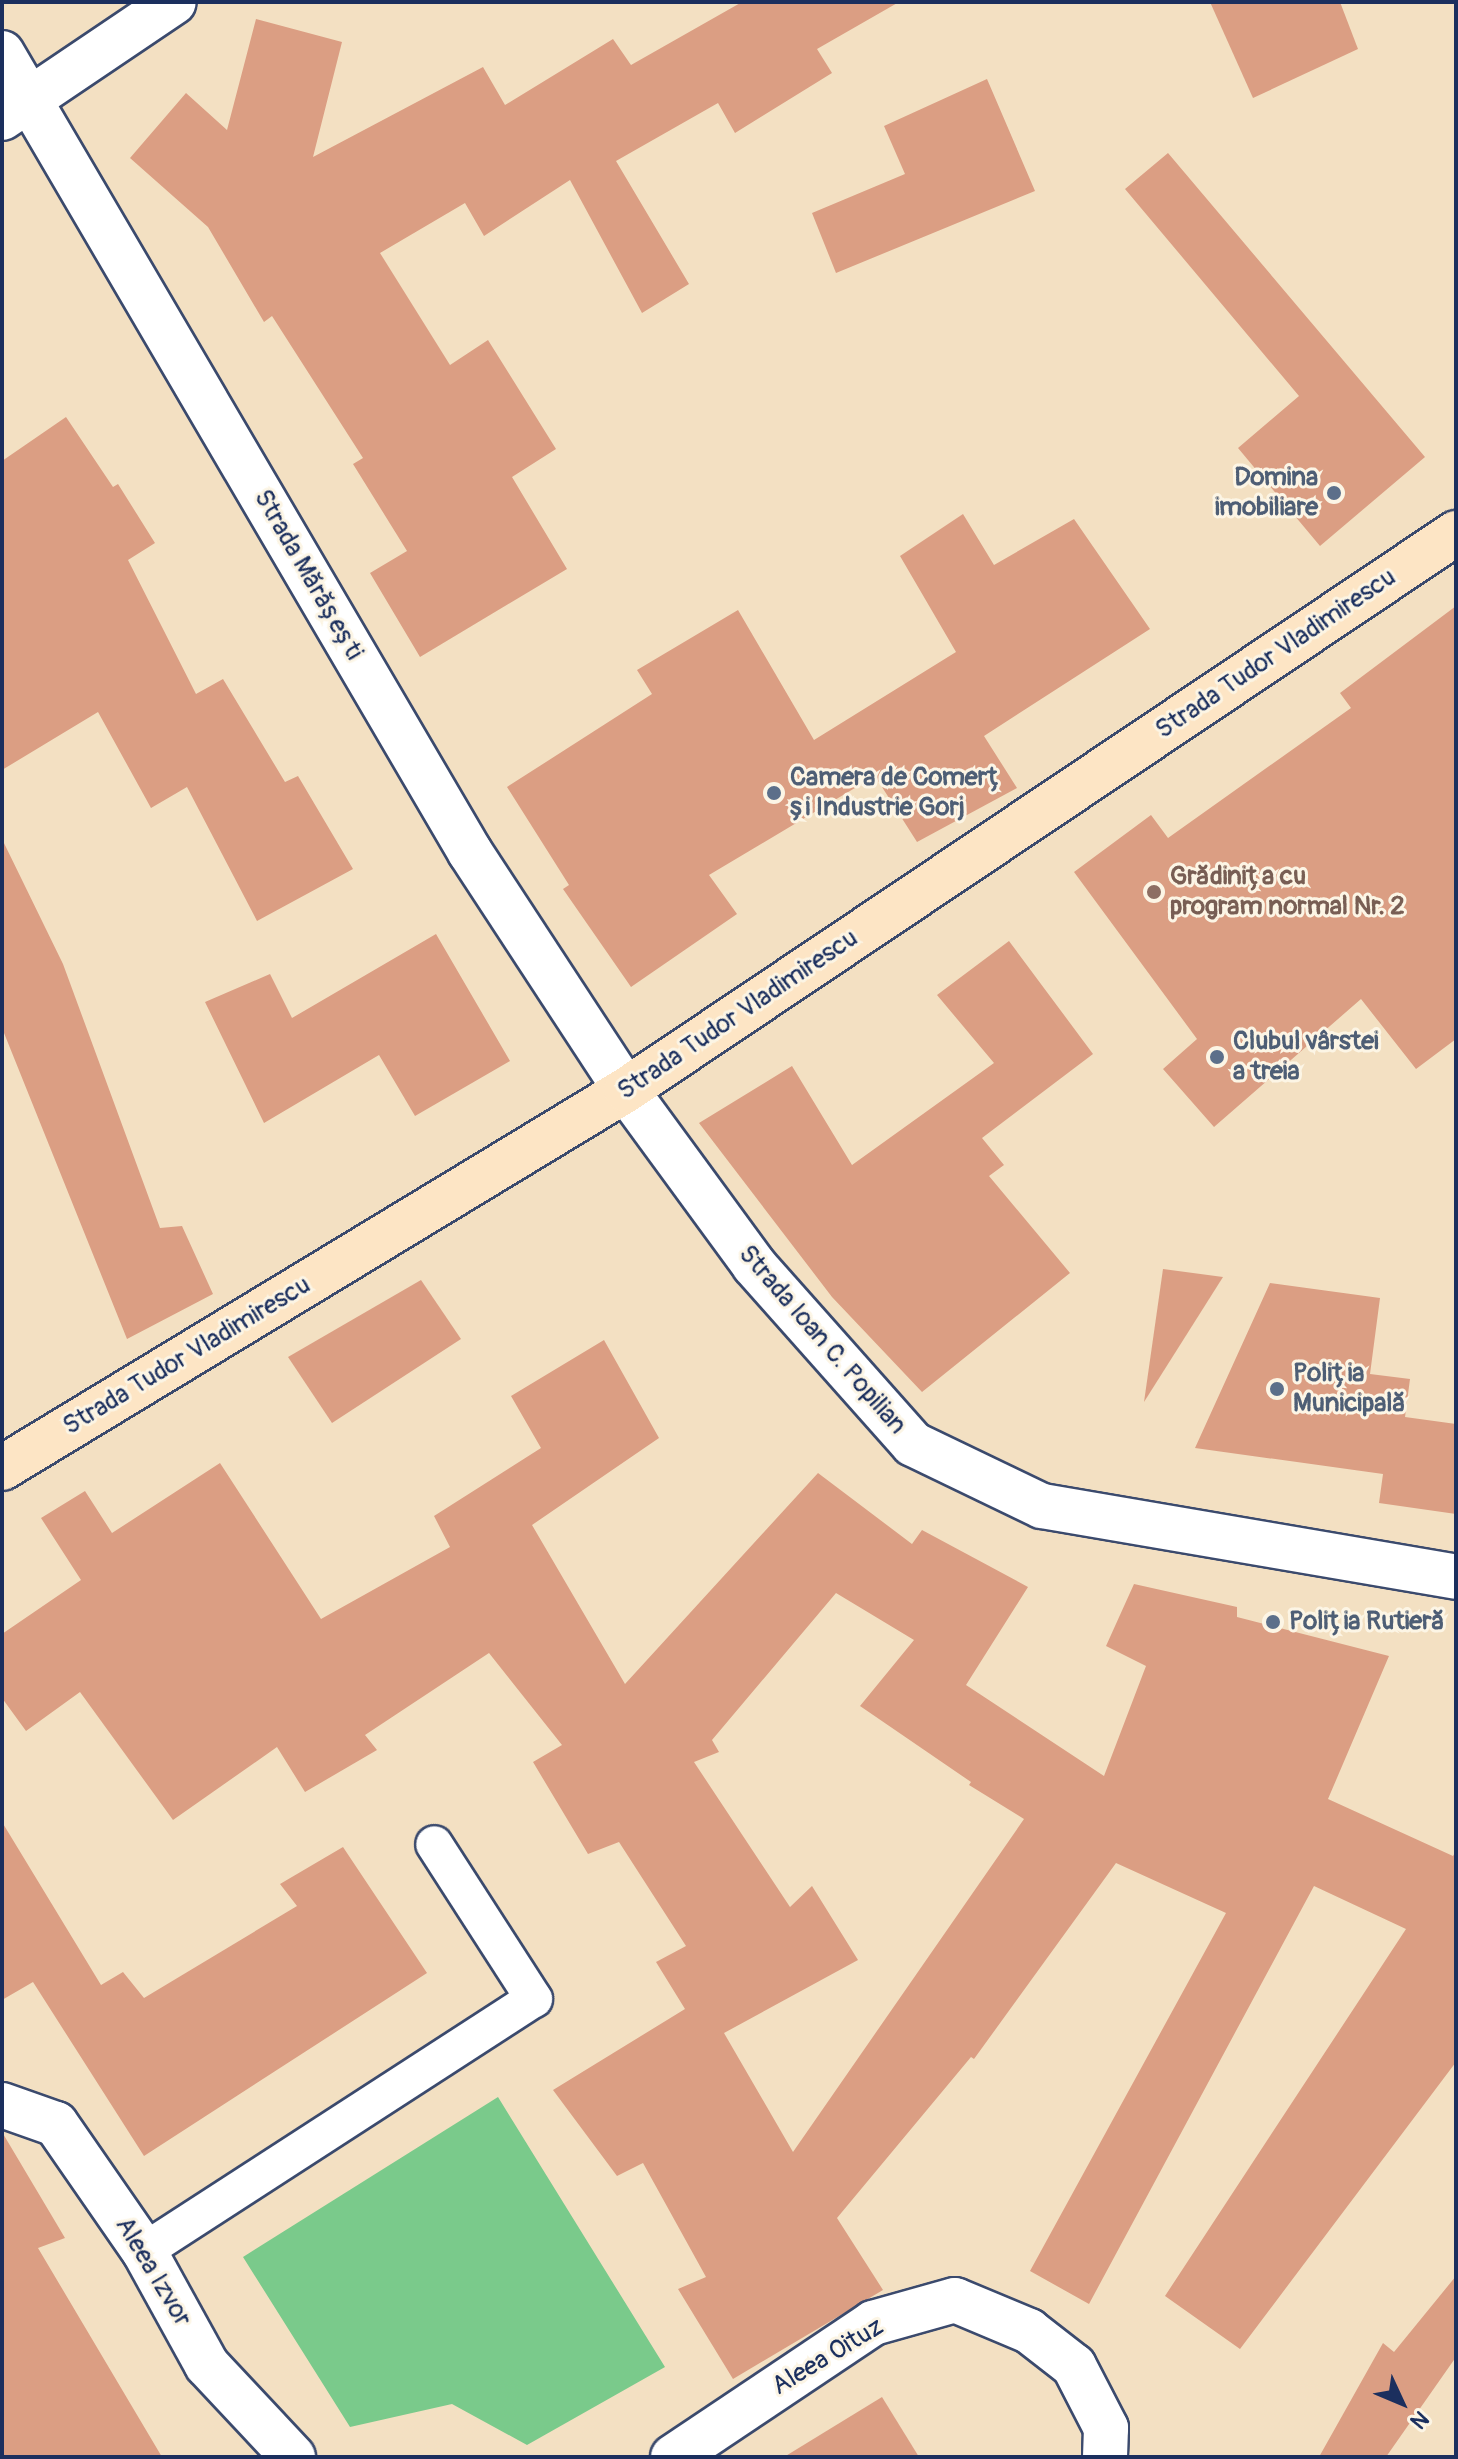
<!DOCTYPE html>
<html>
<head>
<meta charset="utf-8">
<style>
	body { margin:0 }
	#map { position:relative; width:1458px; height:2459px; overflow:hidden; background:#f3e0c2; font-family:Pangolin,sans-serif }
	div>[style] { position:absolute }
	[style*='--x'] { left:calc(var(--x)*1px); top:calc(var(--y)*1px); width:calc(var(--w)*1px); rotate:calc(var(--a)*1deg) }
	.green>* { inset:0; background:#7aca8b }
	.building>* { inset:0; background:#db9e83 }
	.roads { filter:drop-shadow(2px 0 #3b4a6d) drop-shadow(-2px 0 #3b4a6d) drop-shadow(0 2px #3b4a6d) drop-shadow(0 -2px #3b4a6d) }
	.lane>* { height:36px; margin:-18px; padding:0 18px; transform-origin:18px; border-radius:18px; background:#fff }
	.street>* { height:44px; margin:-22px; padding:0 22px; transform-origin:22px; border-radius:22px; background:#fff }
	.secondary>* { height:44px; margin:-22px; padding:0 22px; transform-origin:22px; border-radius:22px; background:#fde5c5 }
	.dots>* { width:22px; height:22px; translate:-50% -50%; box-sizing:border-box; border:4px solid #fcf5e5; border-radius:50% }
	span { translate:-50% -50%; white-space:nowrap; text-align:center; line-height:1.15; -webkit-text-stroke:6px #fcf5e5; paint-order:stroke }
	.service-label { font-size:26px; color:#4e5e75; font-weight:700 }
	.right { translate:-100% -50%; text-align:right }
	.left { translate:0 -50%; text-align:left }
	.street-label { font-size:26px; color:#1b2f5e }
	.education-label { font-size:26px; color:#785e54; font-weight:700 }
	.frame { position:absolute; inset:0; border:4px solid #1b2f5e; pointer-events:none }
	.north { position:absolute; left:1362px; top:2363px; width:80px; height:80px; -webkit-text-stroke:6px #fcf5e5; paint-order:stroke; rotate:134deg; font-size:22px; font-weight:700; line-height:32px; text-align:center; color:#1b2f5e }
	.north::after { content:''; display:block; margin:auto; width:28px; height:36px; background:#1b2f5e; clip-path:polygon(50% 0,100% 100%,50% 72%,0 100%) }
</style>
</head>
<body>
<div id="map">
	<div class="green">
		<i style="clip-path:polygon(498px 2097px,665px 2367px,527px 2445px,452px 2404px,350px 2427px,243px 2257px)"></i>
	</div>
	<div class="building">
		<i style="clip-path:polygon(742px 2px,899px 2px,817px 49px,832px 73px,735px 133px,718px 103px,616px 161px,689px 284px,642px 313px,570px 180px,484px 236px,465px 203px,380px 253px,450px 365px,488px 340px,556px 449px,512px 477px,567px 569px,420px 657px,370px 573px,407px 551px,353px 464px,363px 458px,272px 316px,264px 322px,208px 227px,130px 158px,186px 93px,227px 130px,256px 19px,342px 42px,313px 157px,483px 67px,505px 105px,613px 39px,631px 65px)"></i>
		<i style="clip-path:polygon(1210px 2px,1340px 2px,1358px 49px,1253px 98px)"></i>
		<i style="clip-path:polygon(987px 79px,1035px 191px,836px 273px,812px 213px,905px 174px,884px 126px)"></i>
		<i style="clip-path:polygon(1168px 153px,1425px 457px,1320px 546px,1238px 448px,1299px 396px,1125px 189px)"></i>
		<i style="clip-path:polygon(66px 417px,113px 487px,118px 484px,155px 543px,128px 560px,196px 694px,223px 679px,285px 782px,298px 776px,353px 869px,257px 921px,187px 787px,151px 808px,98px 712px,2px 770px,2px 461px)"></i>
		<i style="clip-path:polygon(963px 514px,994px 565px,1074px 519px,1150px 629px,984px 736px,1017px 788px,917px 842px,875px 776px,709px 875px,737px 914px,631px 987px,563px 889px,569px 885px,507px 787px,652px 694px,637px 670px,738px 610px,814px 740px,956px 652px,900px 556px)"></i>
		<i style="clip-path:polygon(1456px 606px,1456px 1039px,1416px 1069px,1361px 999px,1214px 1127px,1163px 1069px,1197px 1039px,1074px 872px,1151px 815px,1168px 838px,1351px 708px,1340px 693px)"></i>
		<i style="clip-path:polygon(2px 839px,63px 964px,160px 1228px,182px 1226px,213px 1294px,127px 1339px,2px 1028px)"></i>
		<i style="clip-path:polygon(436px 934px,510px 1061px,415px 1116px,379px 1055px,264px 1123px,205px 1002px,270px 974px,292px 1018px)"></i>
		<i style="clip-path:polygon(1009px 941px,1093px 1054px,982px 1138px,1004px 1165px,989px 1176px,1070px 1273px,922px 1392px,832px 1297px,699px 1123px,792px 1066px,852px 1165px,994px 1063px,937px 995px)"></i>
		<i style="clip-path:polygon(1163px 1269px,1223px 1277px,1144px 1402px)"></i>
		<i style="clip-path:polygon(421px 1280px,461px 1339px,332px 1423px,288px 1357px)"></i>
		<i style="clip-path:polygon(1270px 1283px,1380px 1298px,1370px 1374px,1410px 1379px,1405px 1417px,1456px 1424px,1456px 1514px,1379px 1503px,1383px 1474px,1195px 1448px)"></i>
		<i style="clip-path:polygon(evenodd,604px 1340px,659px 1438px,532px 1525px,625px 1684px,818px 1473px,912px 1544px,922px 1530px,1028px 1587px,966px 1685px,1104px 1776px,1146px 1666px,1106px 1646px,1134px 1584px,1237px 1607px,1237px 1617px,1389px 1656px,1328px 1799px,1453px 1856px,1456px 1851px,1456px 2062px,1240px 2349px,1165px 2296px,1406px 1929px,1314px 1886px,1089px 2304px,1030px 2271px,1226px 1913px,1116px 1863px,974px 2059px,971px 2057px,837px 2218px,883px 2290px,733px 2379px,678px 2289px,706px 2277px,643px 2163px,617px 2176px,553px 2090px,685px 2009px,656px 1962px,686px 1946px,619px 1842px,588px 1854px,533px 1762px,562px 1745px,489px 1653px,365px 1735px,377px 1750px,305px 1792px,277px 1747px,173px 1820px,80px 1692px,26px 1731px,2px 1698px,2px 1634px,81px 1580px,41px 1518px,85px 1491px,112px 1533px,220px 1463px,321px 1619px,450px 1547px,434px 1516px,541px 1448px,511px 1396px,604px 1340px,836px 1593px,914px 1640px,860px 1706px,971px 1782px,969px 1785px,1024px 1819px,793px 2152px,724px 2033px,858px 1960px,812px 1886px,790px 1907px,694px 1762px,719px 1752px,712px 1740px,836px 1593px)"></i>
		<i style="clip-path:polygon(2px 1822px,101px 1985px,123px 1972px,144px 1998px,297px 1906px,280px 1884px,343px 1847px,427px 1973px,144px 2156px,33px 1982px,2px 2000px)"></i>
		<i style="clip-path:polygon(2px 2132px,65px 2238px,38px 2248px,162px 2457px,2px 2457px)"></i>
		<i style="clip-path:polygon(1456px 2276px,1456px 2357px,1386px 2457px,1319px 2457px,1383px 2343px,1394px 2352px)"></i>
		<i style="clip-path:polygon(882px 2397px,919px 2457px,784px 2457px)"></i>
	</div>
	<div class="roads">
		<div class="lane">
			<i style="--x:144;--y:2251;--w:464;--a:-32.9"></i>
			<i style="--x:534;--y:1999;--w:184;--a:-122.8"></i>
		</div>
		<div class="street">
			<i style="--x:2;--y:53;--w:926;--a:59.64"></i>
			<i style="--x:470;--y:852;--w:285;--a:56.8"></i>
			<i style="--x:626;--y:1090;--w:217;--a:53.8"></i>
			<i style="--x:754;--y:1265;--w:239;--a:48.4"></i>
			<i style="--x:913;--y:1444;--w:143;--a:25.7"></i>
			<i style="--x:1042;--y:1506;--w:420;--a:9.7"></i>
			<i style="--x:2;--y:118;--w:207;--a:-34"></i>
			<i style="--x:2;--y:2105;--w:57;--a:19.4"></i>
			<i style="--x:56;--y:2124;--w:155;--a:55.3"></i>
			<i style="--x:144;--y:2251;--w:130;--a:61.1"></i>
			<i style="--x:207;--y:2365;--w:126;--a:46.9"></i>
			<i style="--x:673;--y:2457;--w:241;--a:-33.8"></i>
			<i style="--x:873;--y:2323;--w:85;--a:-15.7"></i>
			<i style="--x:955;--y:2300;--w:80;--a:22.7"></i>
			<i style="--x:1029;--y:2331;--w:57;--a:37.9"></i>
			<i style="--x:1074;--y:2366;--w:70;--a:62.7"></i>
			<i style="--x:1106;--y:2428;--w:29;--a:92"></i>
		</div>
		<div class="secondary">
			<i style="--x:2;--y:1468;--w:730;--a:-31.21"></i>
			<i style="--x:626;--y:1090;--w:1000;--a:-33.86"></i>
		</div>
	</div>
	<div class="dots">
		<i style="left:1334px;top:493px;background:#5c6f8a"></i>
		<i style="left:774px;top:793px;background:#5c6f8a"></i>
		<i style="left:1154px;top:892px;background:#8d6e63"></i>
		<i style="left:1217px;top:1057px;background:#5c6f8a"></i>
		<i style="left:1277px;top:1389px;background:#5c6f8a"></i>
		<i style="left:1273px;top:1622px;background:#5c6f8a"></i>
	</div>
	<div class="service-label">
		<span class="right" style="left:1318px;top:493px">Domina<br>imobiliare</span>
		<span class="left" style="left:790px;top:793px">Camera de Comerț<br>și Industrie Gorj</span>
		<span class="left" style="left:1233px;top:1057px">Clubul vârstei<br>a treia</span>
		<span class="left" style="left:1293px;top:1389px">Poliția<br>Municipală</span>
		<span class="left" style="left:1289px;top:1622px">Poliția Rutieră</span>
	</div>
	<div class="street-label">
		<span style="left:308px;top:575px;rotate:60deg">Strada Mărășești</span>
		<span style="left:1276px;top:654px;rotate:-34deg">Strada Tudor Vladimirescu</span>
		<span style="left:738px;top:1015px;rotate:-34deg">Strada Tudor Vladimirescu</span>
		<span style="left:822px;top:1340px;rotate:49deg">Strada Ioan C. Popilian</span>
		<span style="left:187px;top:1356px;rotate:-31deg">Strada Tudor Vladimirescu</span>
		<span style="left:153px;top:2272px;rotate:59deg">Aleea Izvor</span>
		<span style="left:828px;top:2357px;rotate:-31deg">Aleea Oituz</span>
	</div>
	<div class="education-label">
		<span class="left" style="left:1170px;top:892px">Grădinița cu<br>program normal Nr. 2</span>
	</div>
	<div class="frame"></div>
	<div class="north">N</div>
</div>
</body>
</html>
